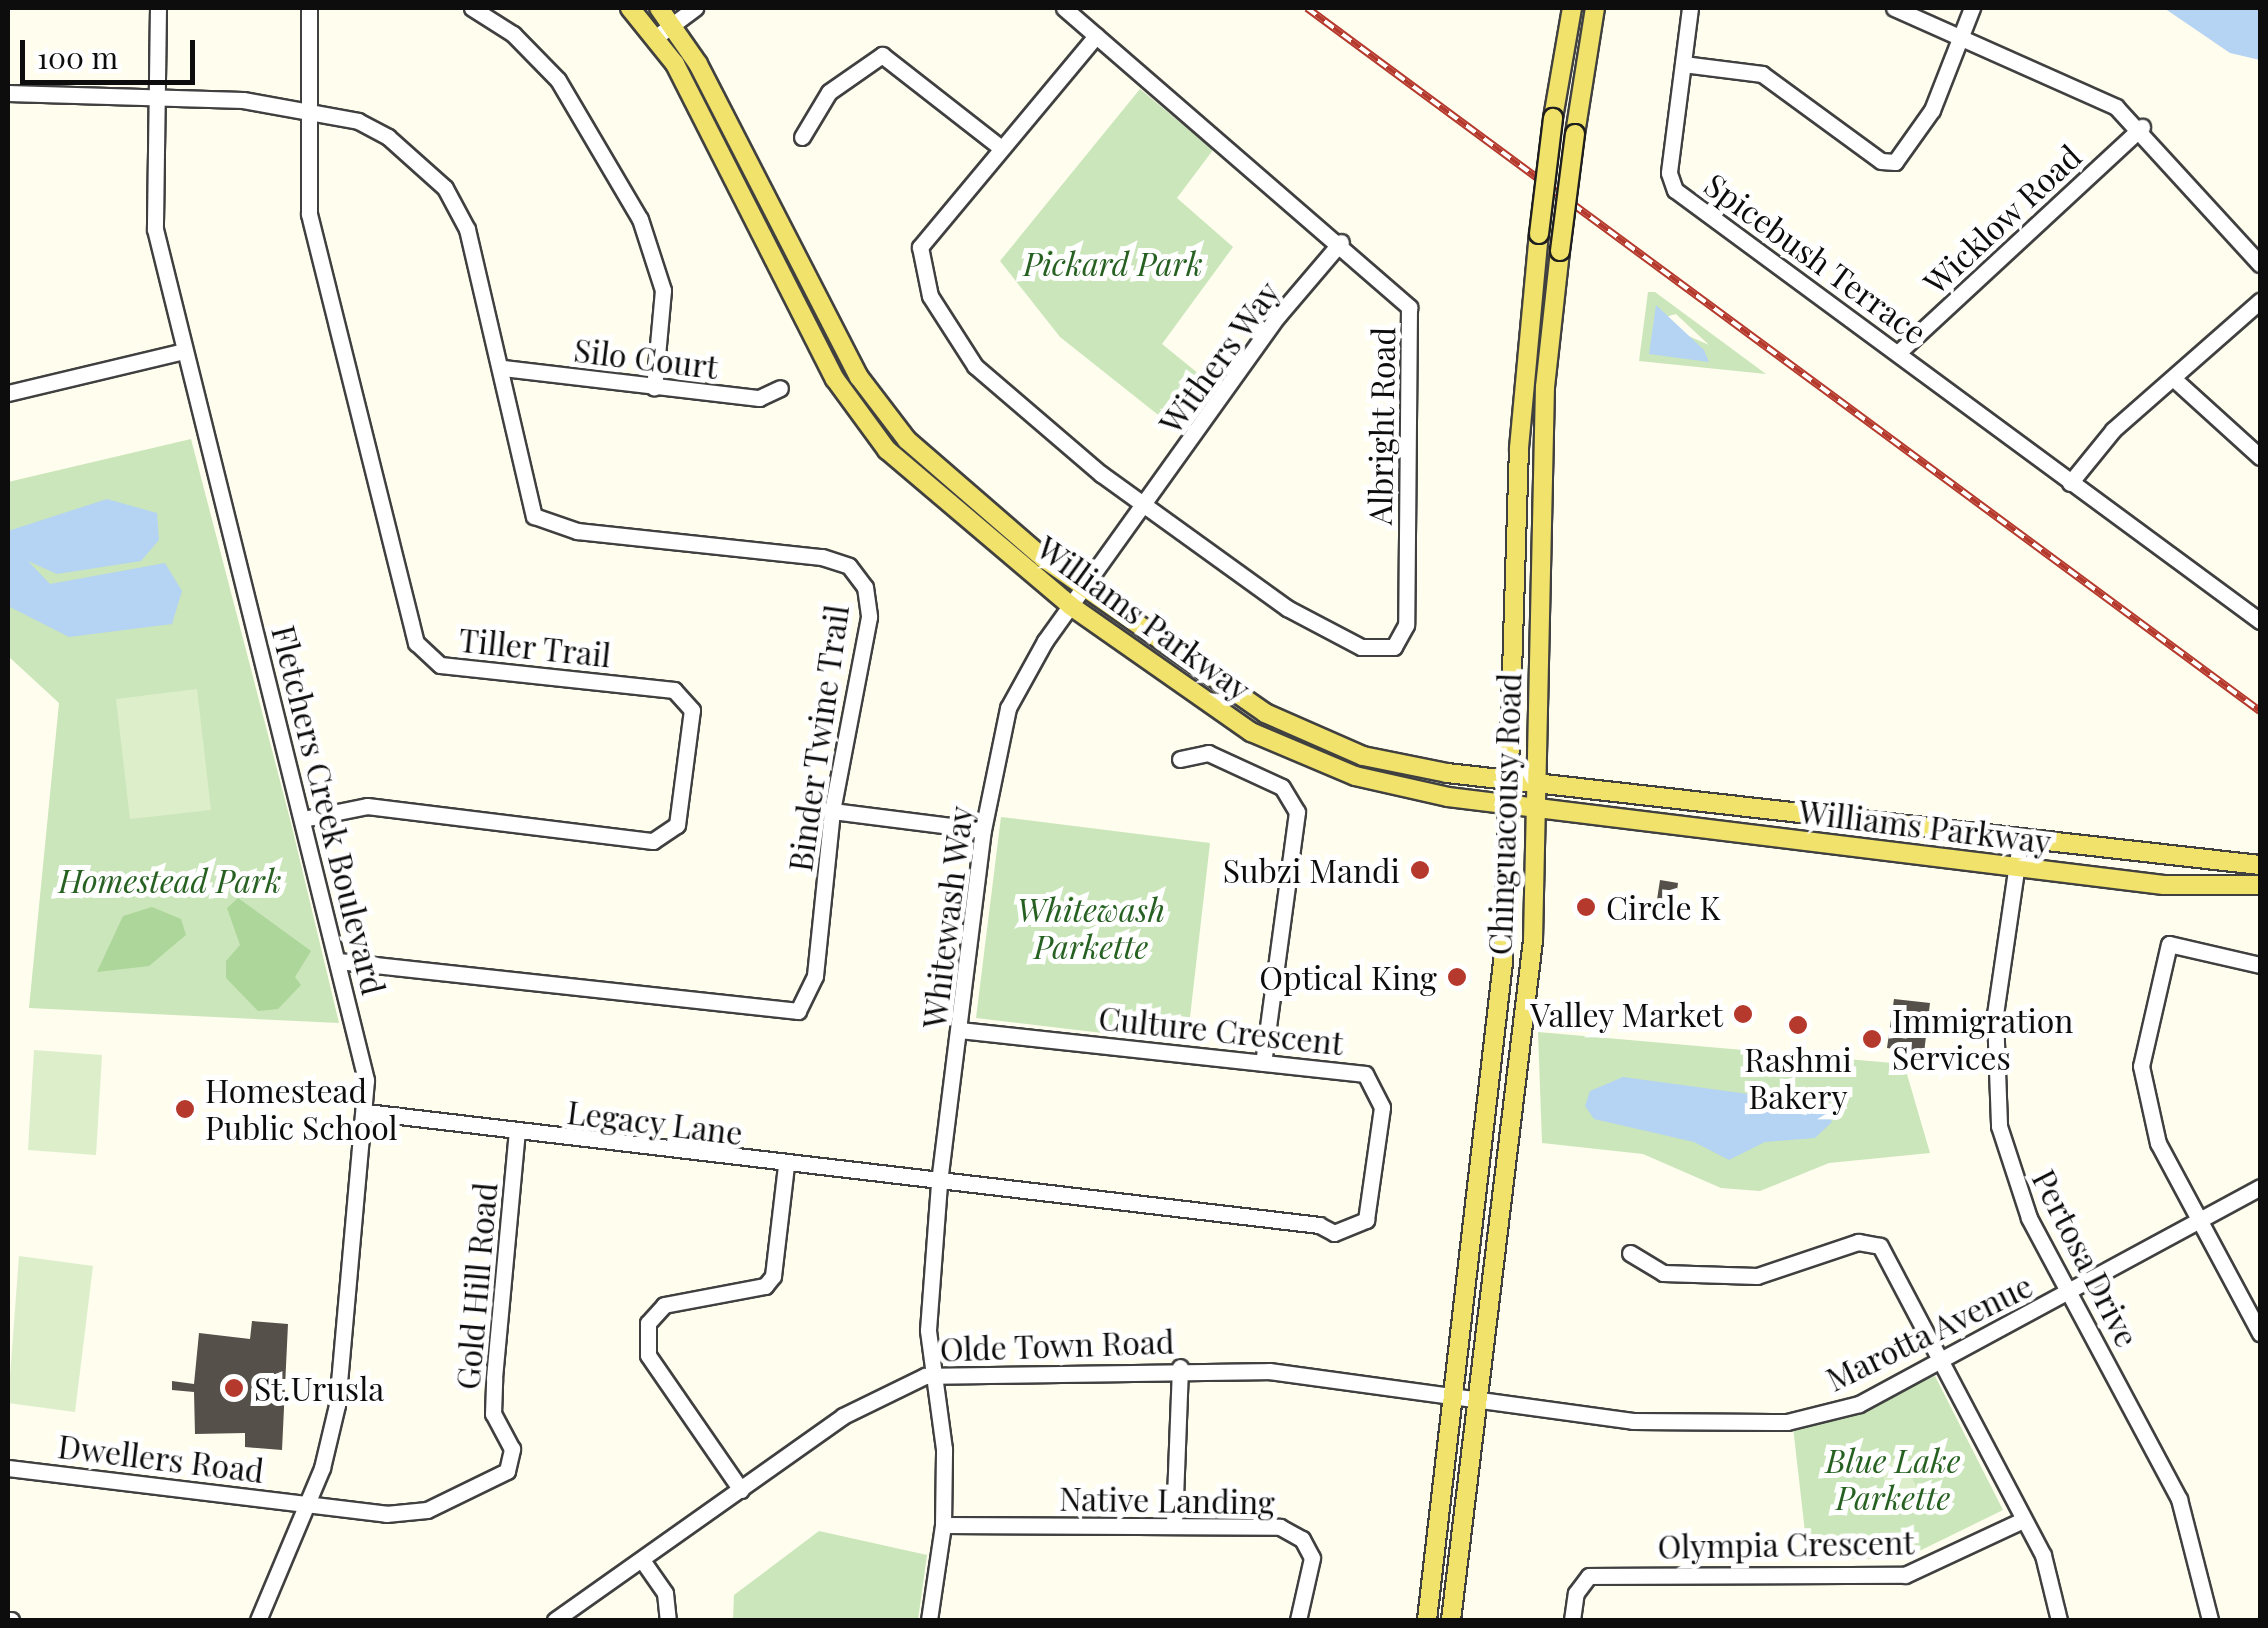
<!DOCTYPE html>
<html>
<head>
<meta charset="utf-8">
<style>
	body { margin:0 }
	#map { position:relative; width:2268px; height:1628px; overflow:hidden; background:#fefdee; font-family:"Playfair Display",serif }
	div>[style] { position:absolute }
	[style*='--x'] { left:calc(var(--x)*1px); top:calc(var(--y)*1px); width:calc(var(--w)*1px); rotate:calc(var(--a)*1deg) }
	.green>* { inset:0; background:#cbe6ba }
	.forest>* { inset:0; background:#add69a }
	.pitch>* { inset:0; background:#ddeecb }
	.water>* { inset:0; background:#b5d3f2 }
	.building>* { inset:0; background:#55504a }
	.roads { filter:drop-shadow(2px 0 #404040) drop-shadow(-2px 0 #404040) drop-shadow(0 2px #404040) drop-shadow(0 -2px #404040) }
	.minor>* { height:15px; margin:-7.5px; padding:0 7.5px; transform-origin:7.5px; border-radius:7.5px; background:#fff }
	.major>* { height:18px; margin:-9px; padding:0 9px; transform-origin:9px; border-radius:9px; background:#f1e26b }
	.rail>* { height:8px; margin-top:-4px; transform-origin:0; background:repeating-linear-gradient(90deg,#fff 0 11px,#b5392d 0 22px); box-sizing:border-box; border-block:2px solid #b5392d }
	.bridges { filter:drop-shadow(2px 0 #1e1e1e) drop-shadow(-2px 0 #1e1e1e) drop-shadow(0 2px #1e1e1e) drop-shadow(0 -2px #1e1e1e) }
	.major-bridge>* { height:18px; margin:-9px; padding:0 9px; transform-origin:9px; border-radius:9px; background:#f1e26b }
	.dots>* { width:28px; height:28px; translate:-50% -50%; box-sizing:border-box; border:5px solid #fff; border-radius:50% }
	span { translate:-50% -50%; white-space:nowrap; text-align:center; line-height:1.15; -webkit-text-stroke:10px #fff; paint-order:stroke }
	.street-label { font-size:32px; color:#0d0d0d }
	.park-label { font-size:32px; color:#266121; font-style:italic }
	.poi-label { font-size:32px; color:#0d0d0d }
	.right { translate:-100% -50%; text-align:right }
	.left { translate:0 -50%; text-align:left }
	.frame { position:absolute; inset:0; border:10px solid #0d0d0d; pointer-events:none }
	.scale { position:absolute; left:20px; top:40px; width:175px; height:45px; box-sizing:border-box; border:5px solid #0d0d0d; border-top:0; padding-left:12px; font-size:30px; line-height:35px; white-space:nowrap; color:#0d0d0d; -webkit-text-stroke:8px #fff; paint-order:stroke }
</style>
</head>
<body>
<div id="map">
	<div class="green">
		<i style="clip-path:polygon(1140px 89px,1213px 150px,1177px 198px,1233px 247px,1162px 344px,1215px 387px,1181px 433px,1060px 337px,1000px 261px)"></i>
		<i style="clip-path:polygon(evenodd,1648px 292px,1655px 292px,1766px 374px,1639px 361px,1648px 292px,1676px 314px,1709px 345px,1684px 334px,1650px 354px,1654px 320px,1676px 314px)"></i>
		<i style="clip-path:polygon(191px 439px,291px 823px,339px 1023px,29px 1008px,59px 703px,8px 656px,8px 482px)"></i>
		<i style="clip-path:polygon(1001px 817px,1210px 843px,1187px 1043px,976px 1018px)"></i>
		<i style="clip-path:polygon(1538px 1032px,1904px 1064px,1930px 1153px,1829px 1163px,1760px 1191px,1721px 1188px,1643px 1154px,1542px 1143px)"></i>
		<i style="clip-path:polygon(1935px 1376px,2003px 1510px,1903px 1559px,1808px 1558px,1793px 1427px,1856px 1411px)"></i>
		<i style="clip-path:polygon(819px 1531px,927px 1555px,918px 1620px,733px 1620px,734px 1595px)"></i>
	</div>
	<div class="forest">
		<i style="clip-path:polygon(238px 898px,311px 951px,295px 977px,301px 985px,278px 1009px,258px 1011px,226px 978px,226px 961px,240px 945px,227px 908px)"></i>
		<i style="clip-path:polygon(152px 907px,181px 919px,186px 935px,149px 966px,97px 972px,123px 916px)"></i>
	</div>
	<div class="pitch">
		<i style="clip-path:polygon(197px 689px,211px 810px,130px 819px,116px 699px)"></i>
		<i style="clip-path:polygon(34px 1050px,102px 1055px,96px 1155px,28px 1150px)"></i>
		<i style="clip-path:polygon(19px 1256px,93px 1266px,75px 1412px,8px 1403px)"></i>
		<i style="clip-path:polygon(1901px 1456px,1922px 1498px,1899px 1510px,1878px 1467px)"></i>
	</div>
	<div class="water">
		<i style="clip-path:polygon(2164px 8px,2260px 8px,2260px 60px,2230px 53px)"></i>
		<i style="clip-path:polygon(1656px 305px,1704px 350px,1709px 362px,1649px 354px)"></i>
		<i style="clip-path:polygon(107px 499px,157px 513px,159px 540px,141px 561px,57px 574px,28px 561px,50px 584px,165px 563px,182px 591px,172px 624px,69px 637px,8px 606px,8px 531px)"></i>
		<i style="clip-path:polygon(1623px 1077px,1823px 1104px,1832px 1122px,1815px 1138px,1765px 1142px,1729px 1160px,1694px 1142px,1594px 1119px,1585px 1106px,1590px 1091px)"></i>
	</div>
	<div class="building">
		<i style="clip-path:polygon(1660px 880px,1678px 883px,1673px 921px,1654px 919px)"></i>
		<i style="clip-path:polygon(1894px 999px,1930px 1003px,1924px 1053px,1887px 1048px)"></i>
		<i style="clip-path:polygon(252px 1321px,288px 1324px,282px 1450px,245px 1447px,245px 1433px,195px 1434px,194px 1392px,172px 1390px,172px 1381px,194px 1384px,199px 1333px,250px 1339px)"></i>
	</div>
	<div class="roads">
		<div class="minor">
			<i style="--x:158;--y:8;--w:221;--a:90.8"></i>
			<i style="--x:155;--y:229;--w:877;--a:76.07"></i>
			<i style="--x:366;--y:1080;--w:326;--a:95.1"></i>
			<i style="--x:337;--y:1405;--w:65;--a:103.4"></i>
			<i style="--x:322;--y:1468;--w:165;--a:112.8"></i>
			<i style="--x:472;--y:8;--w:49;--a:32.4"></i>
			<i style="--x:513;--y:34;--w:64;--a:45.6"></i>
			<i style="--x:558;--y:80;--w:161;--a:59.5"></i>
			<i style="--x:640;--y:219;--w:75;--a:72.1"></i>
			<i style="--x:663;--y:290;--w:98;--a:95.2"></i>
			<i style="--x:1064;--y:8;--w:457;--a:40.9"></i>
			<i style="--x:1409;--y:307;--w:318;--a:90.5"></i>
			<i style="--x:1406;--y:625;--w:25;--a:119"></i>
			<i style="--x:1394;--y:647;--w:33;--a:180"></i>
			<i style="--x:1361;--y:647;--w:84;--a:-152.2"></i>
			<i style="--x:1287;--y:608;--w:229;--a:-144.2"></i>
			<i style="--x:1101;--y:474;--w:166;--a:-139.4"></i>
			<i style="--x:975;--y:366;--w:83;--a:-122.7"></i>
			<i style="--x:930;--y:296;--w:50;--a:-101.5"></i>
			<i style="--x:920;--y:247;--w:275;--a:-50.2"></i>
			<i style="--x:1690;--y:8;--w:166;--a:97.3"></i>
			<i style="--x:1669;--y:173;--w:18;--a:71"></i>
			<i style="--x:1675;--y:190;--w:727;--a:36.38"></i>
			<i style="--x:1894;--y:8;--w:243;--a:24"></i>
			<i style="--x:2116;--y:107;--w:213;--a:47.5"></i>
			<i style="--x:656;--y:37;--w:49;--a:-36.6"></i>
			<i style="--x:1683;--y:64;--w:80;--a:7.2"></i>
			<i style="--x:1762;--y:74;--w:147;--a:36.2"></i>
			<i style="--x:1881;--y:161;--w:14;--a:4"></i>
			<i style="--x:1895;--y:162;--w:64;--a:-54.6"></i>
			<i style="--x:1932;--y:110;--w:110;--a:-68.6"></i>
			<i style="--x:8;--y:93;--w:235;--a:1.7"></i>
			<i style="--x:243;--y:100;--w:117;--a:10.3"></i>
			<i style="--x:358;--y:121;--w:34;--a:28"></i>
			<i style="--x:388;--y:137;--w:76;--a:41.8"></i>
			<i style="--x:445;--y:188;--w:47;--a:61.8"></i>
			<i style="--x:467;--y:229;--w:295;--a:76.9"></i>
			<i style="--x:534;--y:516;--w:46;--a:19.2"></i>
			<i style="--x:577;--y:531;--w:246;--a:6.1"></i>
			<i style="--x:822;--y:557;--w:28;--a:18"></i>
			<i style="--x:849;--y:566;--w:26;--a:53"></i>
			<i style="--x:865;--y:587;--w:30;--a:82"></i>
			<i style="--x:869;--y:617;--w:197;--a:100.8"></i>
			<i style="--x:832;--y:811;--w:166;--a:95.9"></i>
			<i style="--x:815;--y:976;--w:39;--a:116"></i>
			<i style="--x:798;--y:1011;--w:462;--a:-173.8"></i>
			<i style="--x:802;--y:137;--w:52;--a:-59"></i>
			<i style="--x:829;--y:92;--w:65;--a:-34.9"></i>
			<i style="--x:882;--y:55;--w:151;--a:38"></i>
			<i style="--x:1900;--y:351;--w:330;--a:-42.8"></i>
			<i style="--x:503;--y:368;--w:258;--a:6.7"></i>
			<i style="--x:759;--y:398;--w:23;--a:-25"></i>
			<i style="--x:2174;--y:379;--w:116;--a:42.2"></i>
			<i style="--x:8;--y:393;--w:181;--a:-13.4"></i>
			<i style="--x:2070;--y:483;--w:68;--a:-50.9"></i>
			<i style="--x:2113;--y:430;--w:196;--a:-41.3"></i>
			<i style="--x:1180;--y:759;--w:29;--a:-12"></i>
			<i style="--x:1208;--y:753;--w:81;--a:24.7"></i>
			<i style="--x:1282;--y:787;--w:29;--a:59"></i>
			<i style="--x:1297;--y:812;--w:253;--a:97.7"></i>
			<i style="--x:832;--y:811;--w:152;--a:7.2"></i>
			<i style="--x:303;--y:819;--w:65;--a:-11.5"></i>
			<i style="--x:367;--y:806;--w:288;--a:7"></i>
			<i style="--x:653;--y:841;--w:29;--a:-34"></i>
			<i style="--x:677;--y:825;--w:116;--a:-82.6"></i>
			<i style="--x:692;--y:710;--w:27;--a:-132"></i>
			<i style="--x:674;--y:690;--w:235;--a:-173.9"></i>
			<i style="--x:440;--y:665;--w:33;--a:-137"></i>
			<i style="--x:416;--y:643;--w:442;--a:-104"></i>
			<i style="--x:309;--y:214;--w:206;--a:-90"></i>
			<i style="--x:2020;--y:843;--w:174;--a:98.3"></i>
			<i style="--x:1995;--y:1015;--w:111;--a:87.9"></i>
			<i style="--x:1999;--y:1126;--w:97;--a:71.9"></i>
			<i style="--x:2029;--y:1218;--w:319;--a:61.9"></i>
			<i style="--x:2179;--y:1499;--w:125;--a:75.6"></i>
			<i style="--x:2260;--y:965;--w:93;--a:-167"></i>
			<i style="--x:2169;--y:944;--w:125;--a:102.9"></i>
			<i style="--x:2141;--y:1066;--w:79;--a:77.6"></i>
			<i style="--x:2158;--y:1143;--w:216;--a:61.8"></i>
			<i style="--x:366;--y:1112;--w:960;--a:6.76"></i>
			<i style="--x:1319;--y:1225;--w:17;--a:28"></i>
			<i style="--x:1334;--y:1233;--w:35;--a:-22"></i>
			<i style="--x:1366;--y:1220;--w:114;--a:-81.9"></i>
			<i style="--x:1382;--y:1107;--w:37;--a:-117"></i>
			<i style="--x:1365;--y:1074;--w:405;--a:-173.8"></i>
			<i style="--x:1630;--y:1253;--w:39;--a:31"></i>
			<i style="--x:1663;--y:1273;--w:94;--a:1.8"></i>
			<i style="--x:1757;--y:1276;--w:107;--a:-18.6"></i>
			<i style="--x:1858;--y:1242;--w:22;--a:10"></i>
			<i style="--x:1880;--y:1246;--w:349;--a:62.2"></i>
			<i style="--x:2043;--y:1555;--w:67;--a:76.2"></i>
			<i style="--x:8;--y:1468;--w:381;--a:6.9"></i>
			<i style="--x:386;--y:1514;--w:41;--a:-5.6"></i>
			<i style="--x:427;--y:1510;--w:89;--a:-26"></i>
			<i style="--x:507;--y:1471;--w:23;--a:-77"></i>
			<i style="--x:512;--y:1449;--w:40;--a:-118"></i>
			<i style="--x:493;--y:1414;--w:36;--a:-88"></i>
			<i style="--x:494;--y:1378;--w:247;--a:-84.7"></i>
			<i style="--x:741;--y:1490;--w:164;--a:-124.6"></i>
			<i style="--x:648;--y:1355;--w:32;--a:-90"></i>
			<i style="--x:648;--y:1323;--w:24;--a:-48"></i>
			<i style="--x:664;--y:1305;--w:103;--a:-10.7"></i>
			<i style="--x:765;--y:1286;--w:13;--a:-51"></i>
			<i style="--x:773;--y:1276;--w:112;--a:-83.3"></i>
			<i style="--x:1174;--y:1524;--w:157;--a:-87.8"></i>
			<i style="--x:943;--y:1525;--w:337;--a:0.3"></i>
			<i style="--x:1280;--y:1527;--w:25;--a:29"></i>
			<i style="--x:1302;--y:1539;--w:21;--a:62"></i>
			<i style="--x:1312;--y:1558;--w:64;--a:102.7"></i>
			<i style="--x:642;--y:1560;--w:40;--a:55.1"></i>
			<i style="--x:665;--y:1593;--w:27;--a:84"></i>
			<i style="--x:8;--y:1620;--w:3;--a:0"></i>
			<i style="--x:555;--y:1620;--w:353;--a:-35.3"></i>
			<i style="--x:843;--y:1416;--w:91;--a:-26"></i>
			<i style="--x:925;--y:1376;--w:344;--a:-0.8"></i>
			<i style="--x:1269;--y:1371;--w:367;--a:7.8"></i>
			<i style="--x:1633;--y:1421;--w:154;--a:0.4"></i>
			<i style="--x:1787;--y:1422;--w:74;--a:-14"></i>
			<i style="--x:1859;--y:1404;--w:456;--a:-28.4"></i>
			<i style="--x:929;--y:1620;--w:96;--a:-81.6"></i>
			<i style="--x:943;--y:1525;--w:76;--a:-89.2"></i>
			<i style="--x:944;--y:1449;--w:120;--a:-97.7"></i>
			<i style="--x:928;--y:1330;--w:148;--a:-85.7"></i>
			<i style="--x:939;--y:1182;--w:355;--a:-82.9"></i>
			<i style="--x:983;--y:830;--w:125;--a:-78.4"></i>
			<i style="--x:1008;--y:708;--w:77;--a:-61.1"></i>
			<i style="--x:1045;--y:641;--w:400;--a:-54.4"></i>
			<i style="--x:1278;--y:316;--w:97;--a:-49.6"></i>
			<i style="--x:1572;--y:1620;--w:27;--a:-82"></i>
			<i style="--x:1576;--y:1593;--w:21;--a:-53"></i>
			<i style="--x:1589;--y:1576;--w:316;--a:-0.2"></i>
			<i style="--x:1905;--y:1575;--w:130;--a:-25"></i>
		</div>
		<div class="major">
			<i style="--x:630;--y:8;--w:72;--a:51.2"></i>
			<i style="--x:675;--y:64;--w:353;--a:63.1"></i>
			<i style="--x:835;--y:379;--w:88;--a:53.8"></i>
			<i style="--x:887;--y:450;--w:241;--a:40.3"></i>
			<i style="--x:1071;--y:606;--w:220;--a:35"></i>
			<i style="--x:1251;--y:732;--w:113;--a:22.9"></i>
			<i style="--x:1355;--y:776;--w:95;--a:12.7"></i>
			<i style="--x:1448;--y:797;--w:721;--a:7.01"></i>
			<i style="--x:2164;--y:885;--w:96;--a:0"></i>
			<i style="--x:659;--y:8;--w:68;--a:55.1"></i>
			<i style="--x:698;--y:64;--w:352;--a:62.8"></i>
			<i style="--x:859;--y:377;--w:79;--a:52.7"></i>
			<i style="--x:907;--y:440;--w:180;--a:40.9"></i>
			<i style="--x:1043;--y:558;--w:271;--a:34.9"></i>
			<i style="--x:1265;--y:713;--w:107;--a:23.7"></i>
			<i style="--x:1363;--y:756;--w:86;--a:11.4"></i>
			<i style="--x:1447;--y:773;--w:818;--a:6.46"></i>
			<i style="--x:1553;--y:118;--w:112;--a:-80.2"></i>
			<i style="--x:1575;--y:134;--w:128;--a:-81"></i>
			<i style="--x:1427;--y:1620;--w:662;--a:-83.41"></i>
			<i style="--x:1503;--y:962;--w:514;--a:-88.22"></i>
			<i style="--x:1519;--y:448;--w:215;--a:-84.7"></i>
			<i style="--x:1451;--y:1620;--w:685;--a:-83.12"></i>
			<i style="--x:1533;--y:940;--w:553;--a:-88.76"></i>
			<i style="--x:1545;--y:387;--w:137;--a:-83.7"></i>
		</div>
	</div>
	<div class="rail">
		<i style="--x:1307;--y:8;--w:1184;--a:36.42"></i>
	</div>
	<div class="bridges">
		<div class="major-bridge">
			<i style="--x:1539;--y:234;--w:117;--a:-83.1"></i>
			<i style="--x:1560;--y:251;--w:118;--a:-82.7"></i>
		</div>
	</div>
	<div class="dots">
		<i style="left:1420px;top:870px;background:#b5392d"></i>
		<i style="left:1586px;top:907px;background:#b5392d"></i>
		<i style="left:1457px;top:977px;background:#b5392d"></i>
		<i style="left:1743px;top:1014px;background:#b5392d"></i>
		<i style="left:1798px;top:1025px;background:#b5392d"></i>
		<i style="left:1872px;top:1039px;background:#b5392d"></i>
		<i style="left:185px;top:1109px;background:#b5392d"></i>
		<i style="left:234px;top:1388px;background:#b5392d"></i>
	</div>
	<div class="street-label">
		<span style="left:2002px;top:219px;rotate:-43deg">Wicklow Road</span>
		<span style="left:1816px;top:258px;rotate:36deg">Spicebush Terrace</span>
		<span style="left:1219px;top:357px;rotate:-54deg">Withers Way</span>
		<span style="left:646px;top:358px;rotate:7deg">Silo Court</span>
		<span style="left:1381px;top:426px;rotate:-89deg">Albright Road</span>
		<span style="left:1144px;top:618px;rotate:36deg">Williams Parkway</span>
		<span style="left:535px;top:647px;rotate:6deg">Tiller Trail</span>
		<span style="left:818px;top:738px;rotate:-82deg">Binder Twine Trail</span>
		<span style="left:329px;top:810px;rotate:76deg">Fletchers Creek Boulevard</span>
		<span style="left:1504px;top:814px;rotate:-88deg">Chinguacousy Road</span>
		<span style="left:1925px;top:826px;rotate:7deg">Williams Parkway</span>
		<span style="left:947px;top:917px;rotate:-83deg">Whitewash Way</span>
		<span style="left:1221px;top:1030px;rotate:6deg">Culture Crescent</span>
		<span style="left:655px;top:1122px;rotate:7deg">Legacy Lane</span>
		<span style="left:2086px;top:1258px;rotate:63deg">Pertosa Drive</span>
		<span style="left:476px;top:1286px;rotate:-85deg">Gold Hill Road</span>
		<span style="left:1929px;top:1332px;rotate:-26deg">Marotta Avenue</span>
		<span style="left:1057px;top:1345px;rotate:-2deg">Olde Town Road</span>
		<span style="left:161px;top:1458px;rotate:7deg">Dwellers Road</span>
		<span style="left:1167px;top:1500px;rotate:1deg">Native Landing</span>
		<span style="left:1786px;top:1544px;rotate:-1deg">Olympia Crescent</span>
	</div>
	<div class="park-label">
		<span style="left:1113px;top:263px">Pickard Park</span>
		<span style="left:170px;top:880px">Homestead Park</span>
		<span style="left:1091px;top:928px">Whitewash<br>Parkette</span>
		<span style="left:1893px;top:1479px">Blue Lake<br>Parkette</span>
	</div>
	<div class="poi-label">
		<span class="right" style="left:1400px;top:870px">Subzi Mandi</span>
		<span class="left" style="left:1606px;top:907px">Circle K</span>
		<span class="right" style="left:1437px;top:977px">Optical King</span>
		<span class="right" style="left:1723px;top:1014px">Valley Market</span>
		<span class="left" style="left:1892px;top:1039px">Immigration<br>Services</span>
		<span style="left:1798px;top:1078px">Rashmi<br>Bakery</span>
		<span class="left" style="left:205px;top:1109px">Homestead<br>Public School</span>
		<span class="left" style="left:254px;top:1388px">St.Urusla</span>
	</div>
	<div class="frame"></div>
	<div class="scale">100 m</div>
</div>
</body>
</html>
